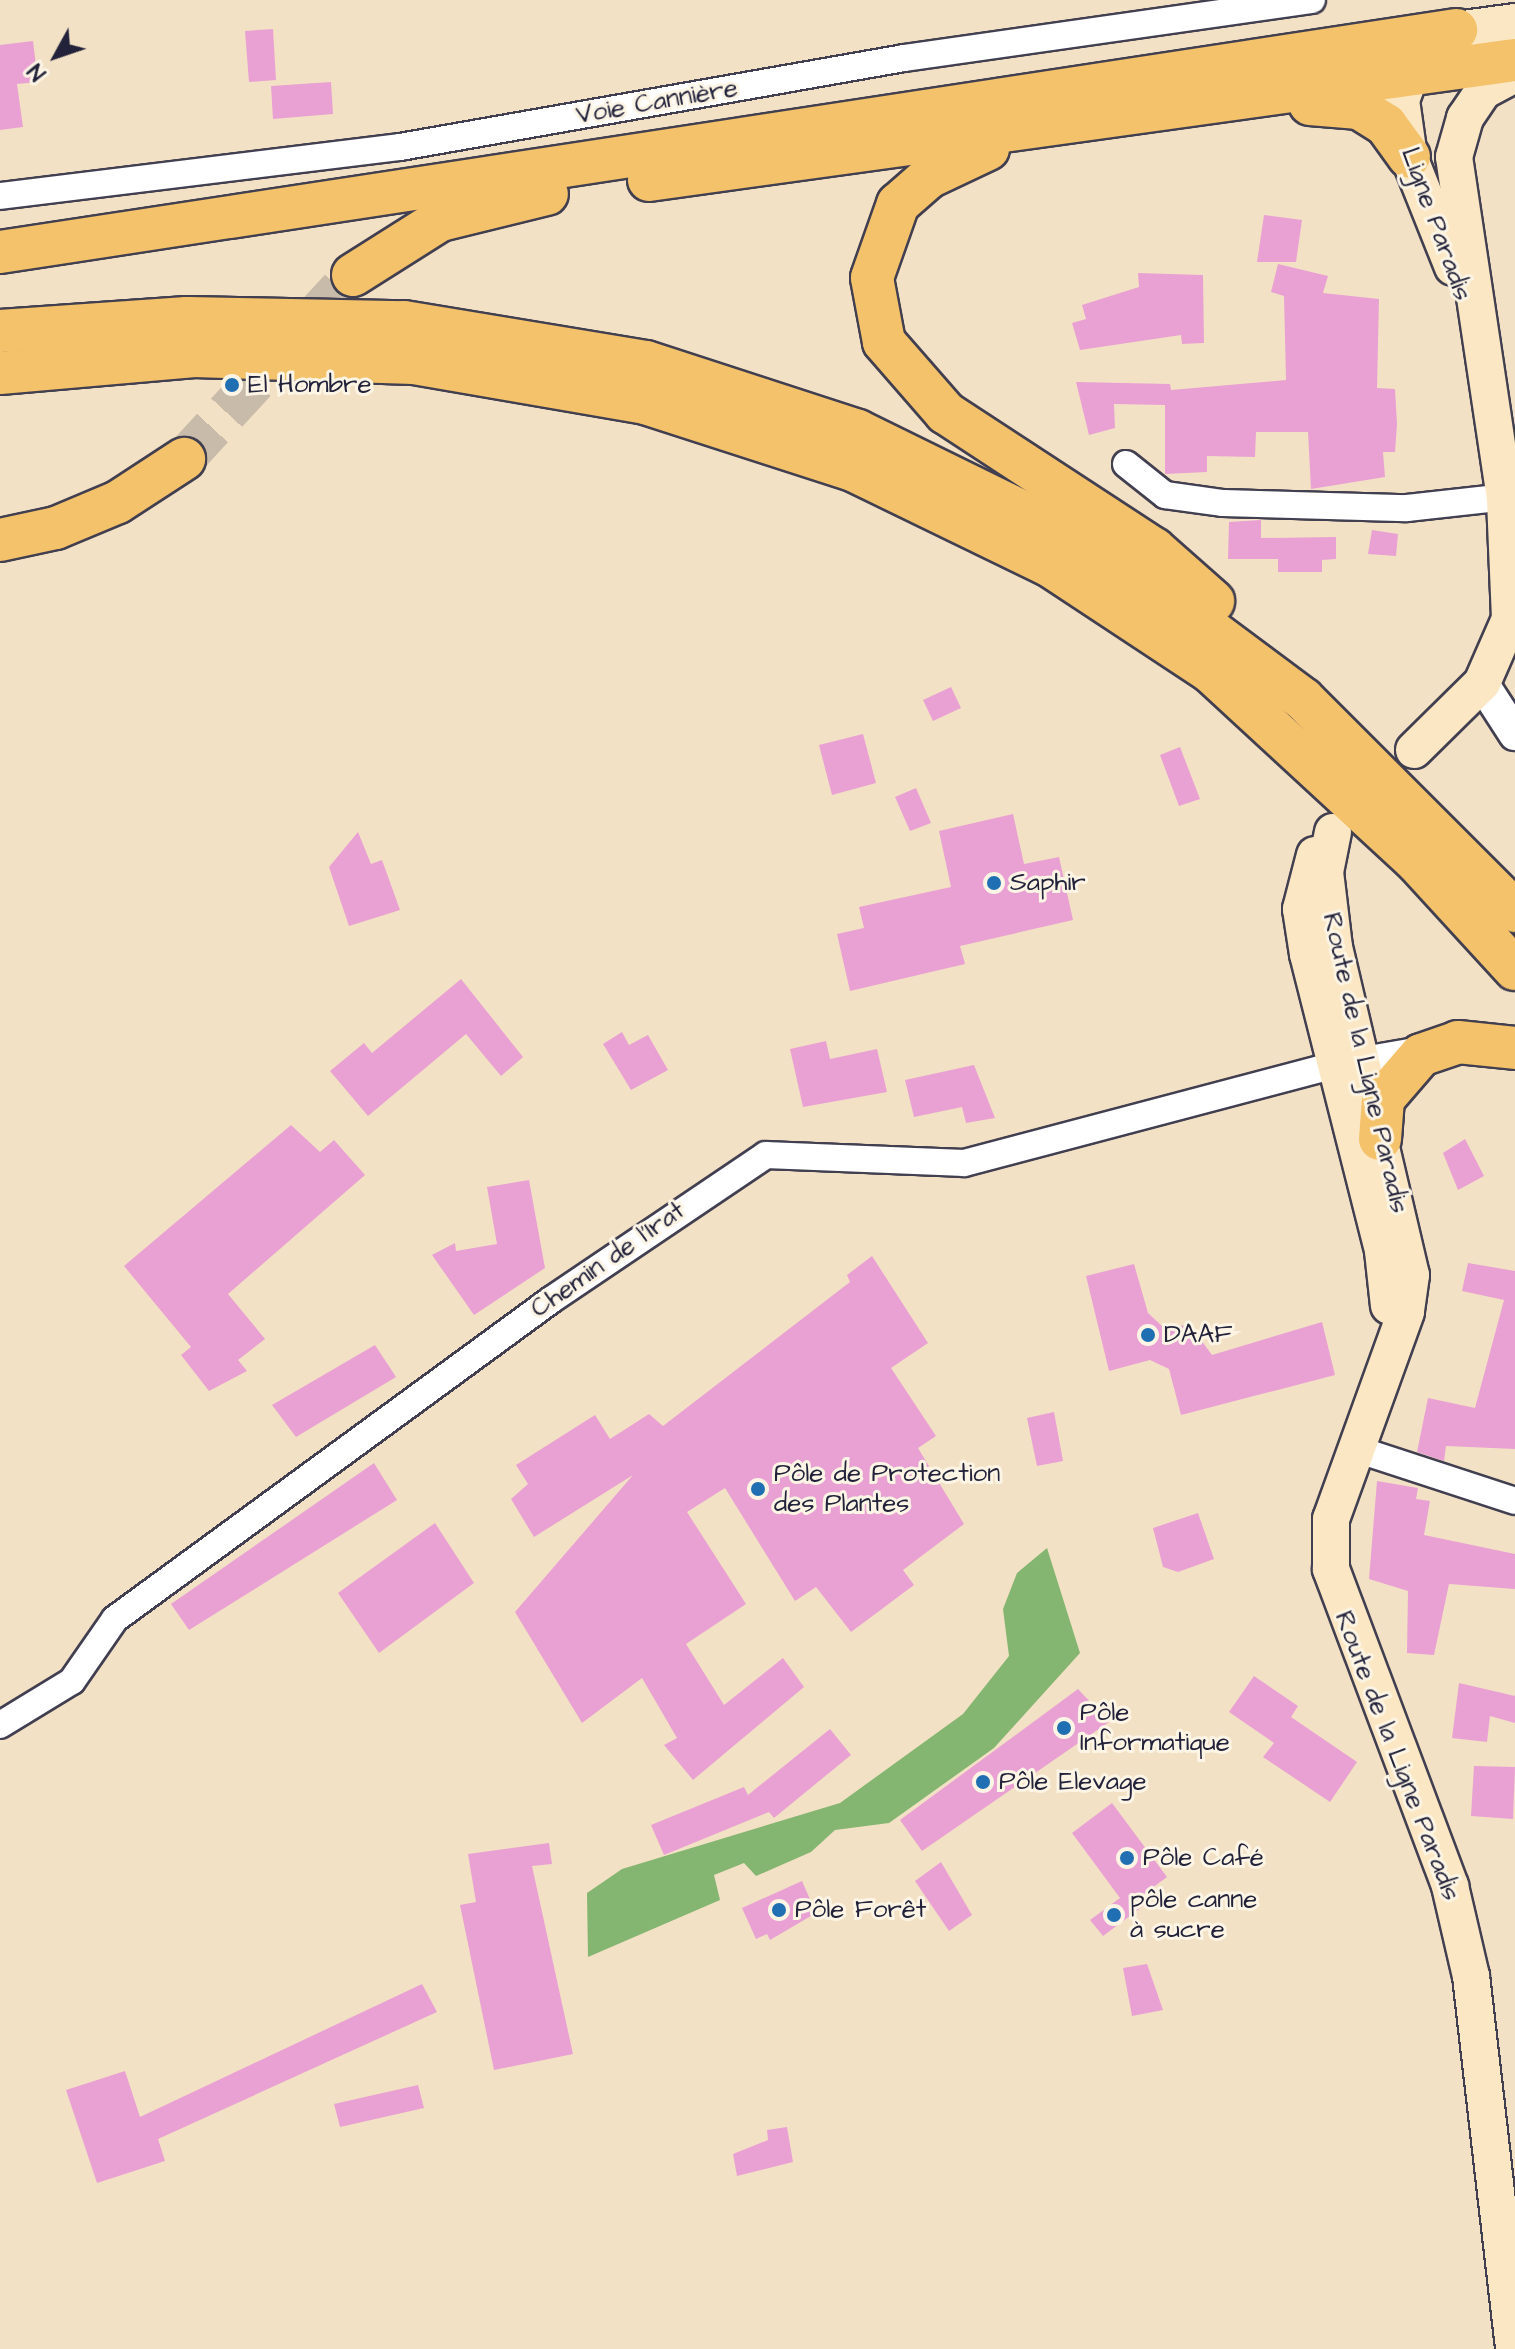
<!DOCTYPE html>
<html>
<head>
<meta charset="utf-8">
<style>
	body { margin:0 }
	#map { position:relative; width:1515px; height:2349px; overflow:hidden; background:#f3e1c5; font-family:"Architects Daughter",sans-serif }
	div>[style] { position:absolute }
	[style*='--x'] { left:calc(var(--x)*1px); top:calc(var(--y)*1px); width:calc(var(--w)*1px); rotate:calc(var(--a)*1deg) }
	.forest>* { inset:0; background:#84b671 }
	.building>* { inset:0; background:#e9a1d3 }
	.trunk-tunnel>* { height:42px; margin-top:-21px; transform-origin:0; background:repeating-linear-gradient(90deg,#c9bba9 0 42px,transparent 0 63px) }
	.roads { filter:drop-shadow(2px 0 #413f50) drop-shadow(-2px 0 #413f50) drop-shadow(0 2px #413f50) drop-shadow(0 -2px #413f50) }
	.minor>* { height:26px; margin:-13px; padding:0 13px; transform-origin:13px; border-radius:13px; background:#fff }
	.tertiary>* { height:32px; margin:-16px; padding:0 16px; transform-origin:16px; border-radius:16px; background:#fff }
	.secondary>* { height:36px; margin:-18px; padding:0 18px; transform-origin:18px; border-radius:18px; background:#fbe7c3 }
	.trunk>* { height:42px; margin:-21px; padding:0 21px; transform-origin:21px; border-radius:21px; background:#f4c26a }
	.dots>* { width:22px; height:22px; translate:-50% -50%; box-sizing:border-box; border:4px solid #fcf5e5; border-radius:50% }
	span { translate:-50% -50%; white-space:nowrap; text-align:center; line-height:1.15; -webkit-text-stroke:6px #fcf5e5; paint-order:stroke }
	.street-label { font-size:26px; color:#22223b }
	.poi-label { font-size:26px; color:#22223b }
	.left { translate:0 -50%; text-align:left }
	.north { position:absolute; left:16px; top:16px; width:80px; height:80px; -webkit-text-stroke:6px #fcf5e5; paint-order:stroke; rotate:230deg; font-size:22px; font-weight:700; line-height:32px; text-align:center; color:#22223b }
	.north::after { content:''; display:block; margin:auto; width:28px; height:36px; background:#22223b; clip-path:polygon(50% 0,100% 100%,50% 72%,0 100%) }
</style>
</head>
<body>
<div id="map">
	<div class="forest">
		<i style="clip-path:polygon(1047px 1548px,1080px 1653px,994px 1748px,889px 1823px,835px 1830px,811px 1852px,756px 1876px,744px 1863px,714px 1875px,720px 1900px,588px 1957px,587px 1893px,622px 1869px,840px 1803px,963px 1714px,1009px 1656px,1003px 1609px,1017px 1573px)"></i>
	</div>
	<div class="building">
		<i style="clip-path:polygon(273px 29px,276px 80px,249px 82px,245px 31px)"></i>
		<i style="clip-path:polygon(33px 41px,38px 82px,17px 84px,23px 127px,0 130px,0 45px)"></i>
		<i style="clip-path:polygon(331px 82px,333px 114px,273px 119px,271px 86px)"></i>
		<i style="clip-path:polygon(1264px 215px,1302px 220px,1296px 262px,1257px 262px)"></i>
		<i style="clip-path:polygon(1278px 264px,1328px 276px,1323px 293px,1379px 299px,1377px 388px,1395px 389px,1397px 424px,1395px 452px,1383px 452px,1385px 477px,1311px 489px,1308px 432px,1256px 432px,1255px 457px,1207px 456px,1207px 472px,1165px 474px,1165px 405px,1114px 404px,1115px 428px,1089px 435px,1076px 382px,1170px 384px,1171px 390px,1286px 380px,1284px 296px,1271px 292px)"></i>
		<i style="clip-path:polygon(1138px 273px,1203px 275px,1204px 343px,1182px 344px,1181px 335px,1080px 350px,1072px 323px,1086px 319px,1082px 305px,1139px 287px)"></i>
		<i style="clip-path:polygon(1261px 520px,1261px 538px,1336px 537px,1336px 559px,1322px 560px,1322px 572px,1278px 572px,1278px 559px,1228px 559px,1229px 522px)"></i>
		<i style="clip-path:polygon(1372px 530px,1398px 534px,1396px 556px,1368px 554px)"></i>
		<i style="clip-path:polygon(951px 687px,961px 708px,933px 721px,923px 700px)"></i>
		<i style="clip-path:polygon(863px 734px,876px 783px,832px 795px,819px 745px)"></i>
		<i style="clip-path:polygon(1180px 747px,1200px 799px,1179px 806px,1160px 755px)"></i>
		<i style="clip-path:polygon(916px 788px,931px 823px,910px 831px,895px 797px)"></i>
		<i style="clip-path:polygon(1013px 814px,1024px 864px,1059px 857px,1073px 920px,960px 946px,965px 964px,850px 991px,837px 934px,864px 928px,859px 907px,951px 887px,939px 831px)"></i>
		<i style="clip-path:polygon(358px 832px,371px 864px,382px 860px,400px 910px,349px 926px,329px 867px)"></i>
		<i style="clip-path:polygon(461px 979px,523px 1057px,501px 1076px,466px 1034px,368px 1116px,330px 1071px,364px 1043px,372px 1053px)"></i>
		<i style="clip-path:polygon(622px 1032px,629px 1045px,648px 1035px,668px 1070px,631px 1090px,603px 1044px)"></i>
		<i style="clip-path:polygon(826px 1041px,830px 1059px,877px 1049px,887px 1092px,803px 1107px,790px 1049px)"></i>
		<i style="clip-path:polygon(974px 1065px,995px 1118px,966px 1123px,962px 1107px,914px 1117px,905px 1080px)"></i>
		<i style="clip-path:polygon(291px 1125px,320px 1152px,334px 1140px,365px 1175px,228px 1294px,265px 1339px,238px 1360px,247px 1371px,209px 1391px,181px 1355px,191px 1347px,124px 1266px)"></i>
		<i style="clip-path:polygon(1465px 1139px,1484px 1176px,1458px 1190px,1443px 1153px)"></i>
		<i style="clip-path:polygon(529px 1180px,545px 1268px,474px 1315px,432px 1255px,455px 1243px,456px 1251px,497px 1244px,487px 1187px)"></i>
		<i style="clip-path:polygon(872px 1256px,928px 1343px,891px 1368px,936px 1436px,918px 1448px,964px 1524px,903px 1570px,914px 1585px,851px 1632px,816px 1587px,795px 1601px,725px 1488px,687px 1512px,746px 1604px,686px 1644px,724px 1705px,783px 1658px,804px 1687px,693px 1780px,664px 1745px,677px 1738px,642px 1678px,582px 1723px,515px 1612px,633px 1475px,534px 1537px,511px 1499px,528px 1484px,516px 1465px,595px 1415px,610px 1439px,649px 1414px,663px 1426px,850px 1282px,847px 1275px)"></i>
		<i style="clip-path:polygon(1468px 1263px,1515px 1271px,1515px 1449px,1446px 1446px,1444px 1461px,1417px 1452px,1428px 1398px,1475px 1408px,1504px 1300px,1462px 1291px)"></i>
		<i style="clip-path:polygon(1134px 1264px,1148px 1313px,1163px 1327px,1190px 1325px,1212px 1355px,1322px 1322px,1335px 1375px,1181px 1415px,1169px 1369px,1150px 1360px,1109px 1371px,1086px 1276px)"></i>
		<i style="clip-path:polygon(375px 1345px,396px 1377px,296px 1437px,272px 1405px)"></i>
		<i style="clip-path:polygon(1054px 1412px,1063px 1461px,1037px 1466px,1027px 1418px)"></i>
		<i style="clip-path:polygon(374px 1463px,397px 1500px,189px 1630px,171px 1604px)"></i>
		<i style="clip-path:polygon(1377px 1481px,1418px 1488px,1416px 1499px,1430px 1501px,1424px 1535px,1515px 1554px,1515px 1589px,1449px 1584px,1434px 1655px,1407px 1653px,1408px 1591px,1369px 1579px)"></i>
		<i style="clip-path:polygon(1198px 1513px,1214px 1559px,1178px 1572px,1163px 1567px,1153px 1528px)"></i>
		<i style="clip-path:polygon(435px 1523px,474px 1583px,379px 1653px,338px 1593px)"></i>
		<i style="clip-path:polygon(1254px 1676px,1298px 1706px,1291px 1717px,1357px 1762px,1330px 1802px,1263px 1757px,1274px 1743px,1229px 1712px)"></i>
		<i style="clip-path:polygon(1459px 1683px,1515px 1696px,1515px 1723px,1490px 1716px,1487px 1742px,1452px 1738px)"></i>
		<i style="clip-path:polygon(1078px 1689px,1109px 1722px,922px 1851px,900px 1820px)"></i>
		<i style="clip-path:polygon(830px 1729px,851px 1755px,774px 1818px,769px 1812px,664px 1855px,651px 1825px,744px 1787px,748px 1795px)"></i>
		<i style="clip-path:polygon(1474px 1766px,1515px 1767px,1513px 1819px,1471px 1816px)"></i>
		<i style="clip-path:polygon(1112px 1803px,1167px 1877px,1144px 1894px,1150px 1901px,1103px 1936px,1090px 1920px,1120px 1898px,1072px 1833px)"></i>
		<i style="clip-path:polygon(549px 1843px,552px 1864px,532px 1866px,573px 2054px,494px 2070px,460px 1905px,476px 1902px,468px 1854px)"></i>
		<i style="clip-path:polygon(941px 1862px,972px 1915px,949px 1931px,915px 1881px)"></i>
		<i style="clip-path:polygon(802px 1881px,816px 1913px,770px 1940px,767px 1934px,756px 1939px,742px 1908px)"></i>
		<i style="clip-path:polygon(1147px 1964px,1163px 2010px,1132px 2016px,1123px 1968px)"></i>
		<i style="clip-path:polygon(422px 1984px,437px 2012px,158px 2139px,165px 2161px,97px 2183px,66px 2090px,125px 2071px,140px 2117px)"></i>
		<i style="clip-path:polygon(418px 2085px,424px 2108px,340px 2127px,334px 2104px)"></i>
		<i style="clip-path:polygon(787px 2127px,793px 2162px,737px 2176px,733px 2154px,768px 2140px,767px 2130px)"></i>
	</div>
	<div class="trunk-tunnel">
		<i style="--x:184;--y:459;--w:250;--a:-47.4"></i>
	</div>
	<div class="roads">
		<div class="minor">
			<i style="--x:0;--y:196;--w:403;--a:-7"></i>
			<i style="--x:400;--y:147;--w:512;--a:-10.01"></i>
			<i style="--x:904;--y:58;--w:412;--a:-8.1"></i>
			<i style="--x:1126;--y:464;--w:50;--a:38.5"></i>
			<i style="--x:1165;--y:495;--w:59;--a:7.9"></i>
			<i style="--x:1223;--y:503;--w:184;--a:1.6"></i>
			<i style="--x:1407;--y:508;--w:109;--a:-6.3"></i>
			<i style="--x:1356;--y:1449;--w:167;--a:18.1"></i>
			<i style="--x:0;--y:1725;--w:84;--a:-31.4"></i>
			<i style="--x:72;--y:1681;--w:75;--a:-55.3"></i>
			<i style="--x:115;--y:1619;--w:540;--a:-36.19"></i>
			<i style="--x:551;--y:1300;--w:259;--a:-34"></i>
			<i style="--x:766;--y:1155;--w:198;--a:2.3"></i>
			<i style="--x:964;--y:1163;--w:383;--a:-14.8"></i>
			<i style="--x:1334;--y:1065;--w:94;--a:-9.8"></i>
		</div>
		<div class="tertiary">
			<i style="--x:1482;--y:683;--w:61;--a:57.1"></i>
		</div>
		<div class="secondary">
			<i style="--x:1453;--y:267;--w:118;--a:-111.8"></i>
			<i style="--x:1409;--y:157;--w:58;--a:-98"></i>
			<i style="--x:1401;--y:100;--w:28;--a:-69"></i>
			<i style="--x:1411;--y:74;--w:63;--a:-44.4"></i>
			<i style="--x:1456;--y:30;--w:60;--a:-7.7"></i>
			<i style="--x:1414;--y:750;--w:95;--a:-44.6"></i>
			<i style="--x:1482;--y:683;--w:70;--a:-66.4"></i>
			<i style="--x:1510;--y:619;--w:121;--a:-92.4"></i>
			<i style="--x:1505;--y:498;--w:345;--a:-98.5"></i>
			<i style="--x:1454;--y:157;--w:41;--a:-74.2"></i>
			<i style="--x:1465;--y:118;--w:32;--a:-56"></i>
			<i style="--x:1483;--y:91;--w:36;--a:-28"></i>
			<i style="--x:1333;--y:832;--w:41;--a:101.3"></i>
			<i style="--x:1325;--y:872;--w:76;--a:83.2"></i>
			<i style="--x:1334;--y:947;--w:337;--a:76.8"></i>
			<i style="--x:1411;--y:1275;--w:37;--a:98"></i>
			<i style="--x:1406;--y:1312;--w:220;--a:109.9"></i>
			<i style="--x:1331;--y:1519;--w:50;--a:90"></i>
			<i style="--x:1331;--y:1569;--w:339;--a:69.4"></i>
			<i style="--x:1450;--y:1886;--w:92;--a:76.9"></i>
			<i style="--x:1471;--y:1976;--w:375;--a:83.4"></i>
			<i style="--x:1315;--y:855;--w:56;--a:104.5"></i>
			<i style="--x:1301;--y:909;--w:46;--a:81.2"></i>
			<i style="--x:1308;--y:954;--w:306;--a:75.8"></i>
			<i style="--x:1383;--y:1251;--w:55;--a:83.8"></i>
		</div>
		<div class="trunk">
			<i style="--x:1310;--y:104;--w:49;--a:4.7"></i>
			<i style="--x:1359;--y:108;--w:32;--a:32"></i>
			<i style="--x:1386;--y:125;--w:39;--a:54"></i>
			<i style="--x:988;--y:149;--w:65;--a:154.6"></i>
			<i style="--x:929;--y:177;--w:41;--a:138.9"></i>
			<i style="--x:898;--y:204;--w:78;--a:109.4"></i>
			<i style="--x:872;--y:278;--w:65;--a:79.4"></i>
			<i style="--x:884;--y:342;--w:94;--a:48.9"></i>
			<i style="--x:946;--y:413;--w:249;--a:33.2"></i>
			<i style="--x:1154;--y:549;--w:79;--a:41.4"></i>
			<i style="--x:649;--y:180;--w:874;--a:-7.89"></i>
			<i style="--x:0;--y:252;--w:1473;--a:-8.67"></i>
			<i style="--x:353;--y:275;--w:103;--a:-32.3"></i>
			<i style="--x:440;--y:220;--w:110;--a:-13.7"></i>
			<i style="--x:0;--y:331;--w:187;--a:-4"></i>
			<i style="--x:187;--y:318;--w:217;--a:1.1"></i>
			<i style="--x:404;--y:322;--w:245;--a:9.4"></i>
			<i style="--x:646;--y:362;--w:223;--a:18"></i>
			<i style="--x:858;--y:431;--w:220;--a:26.2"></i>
			<i style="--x:1055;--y:528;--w:116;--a:31.2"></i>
			<i style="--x:1154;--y:588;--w:186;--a:36.7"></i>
			<i style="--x:1303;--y:699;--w:300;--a:45"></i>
			<i style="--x:0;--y:373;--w:195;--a:-5"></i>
			<i style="--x:194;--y:356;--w:220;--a:1.8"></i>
			<i style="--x:414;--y:363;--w:234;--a:9.8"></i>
			<i style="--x:645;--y:403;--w:221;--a:17.9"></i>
			<i style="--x:855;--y:471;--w:216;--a:25.9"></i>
			<i style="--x:1049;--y:565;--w:194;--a:33.4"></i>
			<i style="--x:1211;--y:672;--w:277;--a:42.7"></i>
			<i style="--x:1415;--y:860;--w:148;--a:47.5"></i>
			<i style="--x:0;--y:540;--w:57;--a:-12.1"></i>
			<i style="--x:56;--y:528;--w:67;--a:-22.8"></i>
			<i style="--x:118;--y:502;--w:79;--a:-33.1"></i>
			<i style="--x:1380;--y:1139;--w:40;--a:-85.7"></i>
			<i style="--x:1383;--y:1099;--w:58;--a:-49.2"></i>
			<i style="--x:1421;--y:1055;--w:39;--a:-19"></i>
			<i style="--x:1458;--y:1042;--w:57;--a:6"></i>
		</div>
	</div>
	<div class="dots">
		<i style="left:232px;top:385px;background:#1f6fb2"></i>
		<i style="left:994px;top:883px;background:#1f6fb2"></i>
		<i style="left:1148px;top:1335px;background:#1f6fb2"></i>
		<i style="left:758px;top:1489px;background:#1f6fb2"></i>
		<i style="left:1064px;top:1728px;background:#1f6fb2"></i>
		<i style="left:983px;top:1782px;background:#1f6fb2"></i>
		<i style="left:1127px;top:1858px;background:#1f6fb2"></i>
		<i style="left:779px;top:1910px;background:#1f6fb2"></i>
		<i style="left:1114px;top:1915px;background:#1f6fb2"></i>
	</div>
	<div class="street-label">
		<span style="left:657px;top:102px;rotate:-10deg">Voie Cannière</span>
		<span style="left:1436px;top:224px;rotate:70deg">Ligne Paradis</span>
		<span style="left:1365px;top:1063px;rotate:77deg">Route de la Ligne Paradis</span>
		<span style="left:608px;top:1260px;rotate:-35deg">Chemin de l'Irat</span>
		<span style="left:1397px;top:1756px;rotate:69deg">Route de la Ligne Paradis</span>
	</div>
	<div class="poi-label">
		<span class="left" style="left:248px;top:385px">El Hombre</span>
		<span class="left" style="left:1010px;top:883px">Saphir</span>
		<span class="left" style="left:1164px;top:1335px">DAAF</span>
		<span class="left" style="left:774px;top:1489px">Pôle de Protection<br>des Plantes</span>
		<span class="left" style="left:1080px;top:1728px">Pôle<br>Informatique</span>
		<span class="left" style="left:999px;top:1782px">Pôle Elevage</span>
		<span class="left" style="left:1143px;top:1858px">Pôle Café</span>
		<span class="left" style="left:1130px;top:1915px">pôle canne<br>à sucre</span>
		<span class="left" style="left:795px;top:1910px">Pôle Forêt</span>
	</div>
	<div class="north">N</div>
</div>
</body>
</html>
